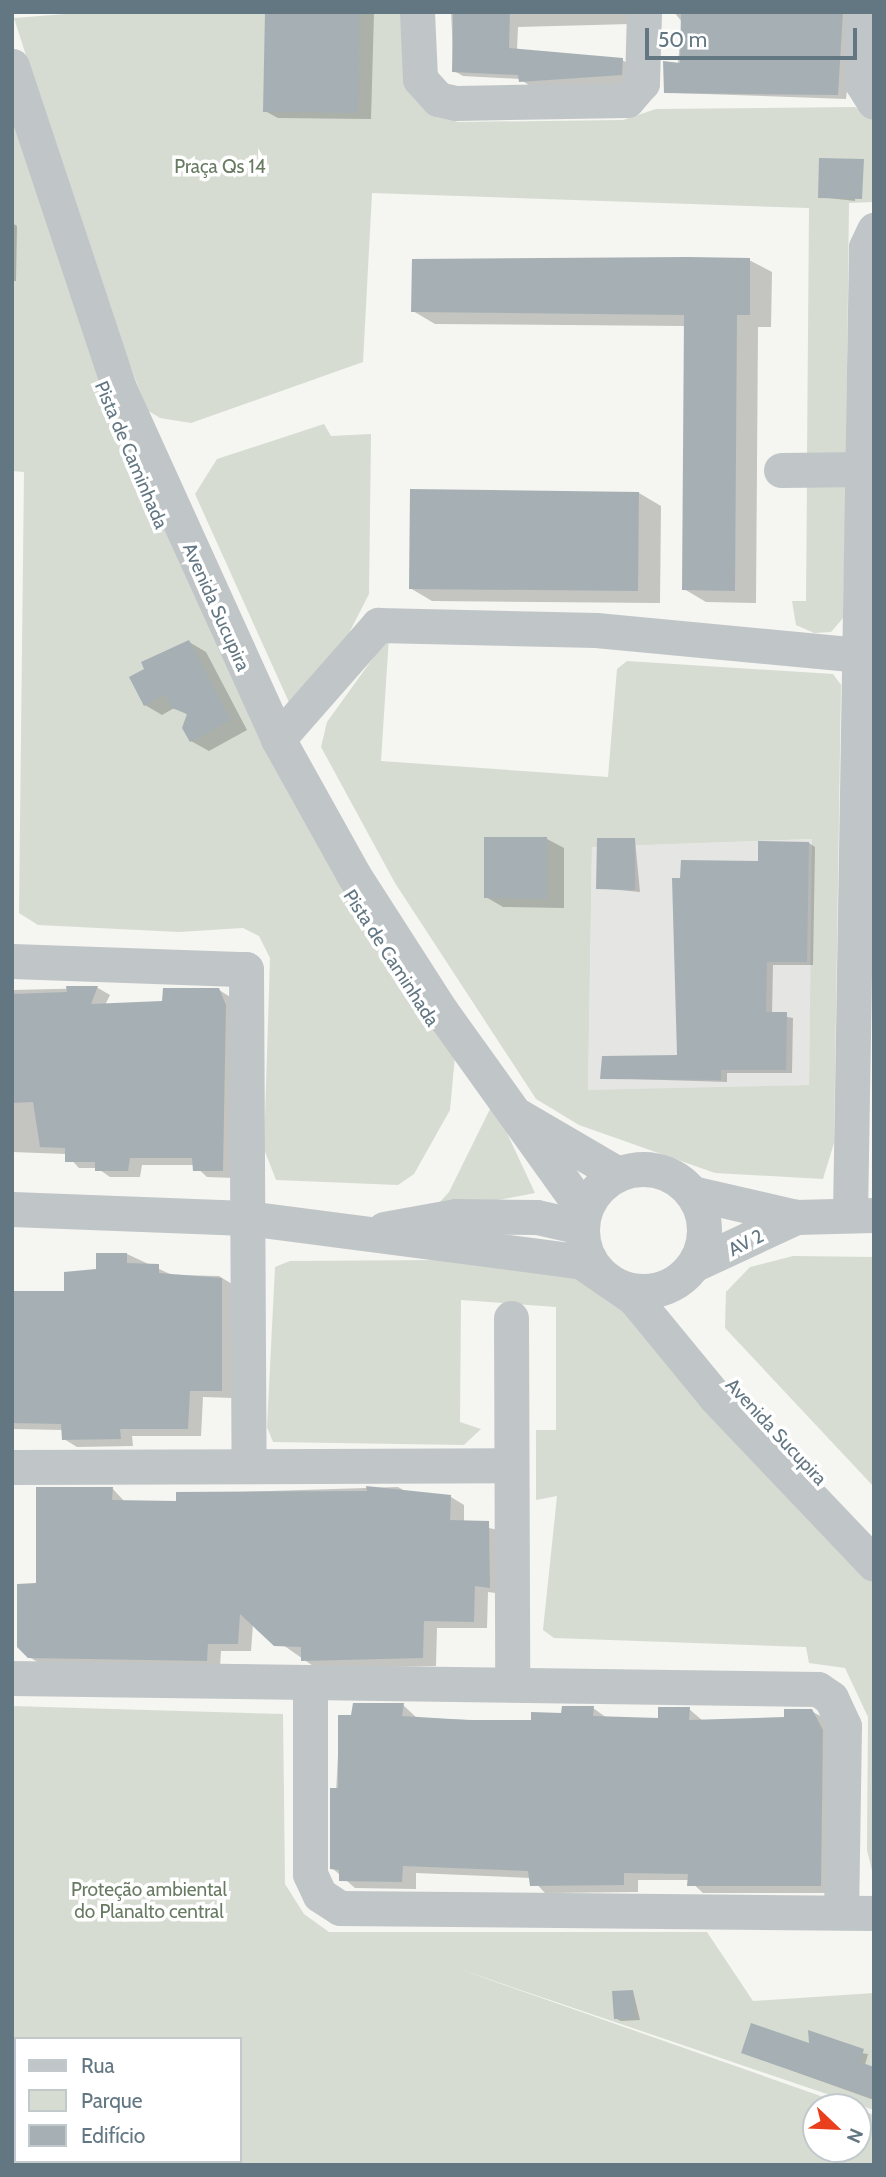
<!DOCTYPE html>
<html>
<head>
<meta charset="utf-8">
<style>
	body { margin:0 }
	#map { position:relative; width:886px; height:2177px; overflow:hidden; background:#f5f5f1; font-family:Cabin,sans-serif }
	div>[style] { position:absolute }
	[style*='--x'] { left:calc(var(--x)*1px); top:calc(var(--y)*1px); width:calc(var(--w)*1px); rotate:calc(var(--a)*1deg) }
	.built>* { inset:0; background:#e5e6e4 }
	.green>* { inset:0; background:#d6dcd2 }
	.shadow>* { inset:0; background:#0003 }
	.building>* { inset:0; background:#a6b0b4 }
	.minor>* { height:35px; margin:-17.5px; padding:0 17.5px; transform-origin:17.5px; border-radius:17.5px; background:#c0c5c7 }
	.minor>.ring { margin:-17.5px; padding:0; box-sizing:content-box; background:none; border:35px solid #c0c5c7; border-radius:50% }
	span { translate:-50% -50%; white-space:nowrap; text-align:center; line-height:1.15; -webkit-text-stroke:7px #fff; paint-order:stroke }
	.park-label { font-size:19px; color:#687a62 }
	.street-label { font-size:19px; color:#637783 }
	.frame { position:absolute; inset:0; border:14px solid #637783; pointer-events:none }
	.legend { position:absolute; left:14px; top:2037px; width:228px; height:126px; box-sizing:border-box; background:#fff; border:2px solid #c1c9cd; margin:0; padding:9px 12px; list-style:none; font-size:21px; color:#637783 }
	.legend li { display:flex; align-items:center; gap:14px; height:35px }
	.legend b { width:35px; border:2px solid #c1c9cd }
	.north { position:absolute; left:802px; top:2093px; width:70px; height:70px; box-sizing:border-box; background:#fff; border:2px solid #c1c9cd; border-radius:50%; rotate:113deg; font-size:19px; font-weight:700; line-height:28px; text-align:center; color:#637783 }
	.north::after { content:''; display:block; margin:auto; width:24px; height:32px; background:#ea3f1c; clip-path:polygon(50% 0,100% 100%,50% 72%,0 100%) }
	.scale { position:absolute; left:645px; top:28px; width:212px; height:32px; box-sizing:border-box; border:4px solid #637783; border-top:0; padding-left:9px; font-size:21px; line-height:24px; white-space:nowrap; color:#637783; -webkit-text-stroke:5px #fff; paint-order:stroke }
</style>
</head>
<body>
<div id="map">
	<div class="built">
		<i style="clip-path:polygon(813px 839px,809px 1085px,588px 1091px,592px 847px)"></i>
	</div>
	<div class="green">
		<i style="clip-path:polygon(91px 12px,412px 12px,439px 116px,458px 122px,623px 120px,656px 109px,855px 107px,874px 119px,874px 202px,849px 203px,846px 459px,807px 459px,809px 208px,372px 193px,363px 362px,191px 423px,160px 418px,147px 410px,99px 283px,14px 18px)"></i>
		<i style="clip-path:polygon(12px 90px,118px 412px,455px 1056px,450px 1110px,414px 1174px,398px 1185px,276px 1180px,264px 1149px,270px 958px,259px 936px,243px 928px,179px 932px,38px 925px,19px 913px,24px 472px,12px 471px)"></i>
		<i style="clip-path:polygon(324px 424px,331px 436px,371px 434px,369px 594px,348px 635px,292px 709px,195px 494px,217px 459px)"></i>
		<i style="clip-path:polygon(846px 481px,843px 618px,831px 632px,814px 633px,796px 625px,792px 601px,806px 601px,807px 482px)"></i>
		<i style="clip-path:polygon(evenodd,389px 636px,381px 761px,608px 777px,617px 669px,627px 661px,833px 674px,841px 685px,834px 1143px,823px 1179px,715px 1173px,579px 1125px,536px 1099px,395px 883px,321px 747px,327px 722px,389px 636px,812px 839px,809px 1085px,588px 1090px,592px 847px,812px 839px)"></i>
		<i style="clip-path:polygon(493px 1103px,535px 1193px,430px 1213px,449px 1192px)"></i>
		<i style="clip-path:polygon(793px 1256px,874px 1257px,874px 1487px,725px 1328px,726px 1292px,750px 1267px)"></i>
		<i style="clip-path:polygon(439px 1260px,583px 1270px,874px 1562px,874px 1879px,867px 1850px,868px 1717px,845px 1668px,809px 1663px,806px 1647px,554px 1638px,543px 1630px,557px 1496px,536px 1500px,536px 1430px,556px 1430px,556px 1307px,461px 1300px,460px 1422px,481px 1429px,464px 1445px,273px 1442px,267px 1427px,275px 1267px,290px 1261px)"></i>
		<i style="clip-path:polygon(evenodd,12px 1706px,283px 1714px,285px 1884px,304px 1914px,329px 1932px,707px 1932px,753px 2001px,874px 1993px,874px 2110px,456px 1968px,852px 2107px,816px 2107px,816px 2149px,858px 2149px,858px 2109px,874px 2115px,874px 2165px,12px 2165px,12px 1706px,16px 2039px,240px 2039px,240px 2161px,16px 2161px,16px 2039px)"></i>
	</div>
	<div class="shadow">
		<i style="clip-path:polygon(267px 12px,374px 12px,371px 119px,278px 118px,265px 111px)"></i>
		<i style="clip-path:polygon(451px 12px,629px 12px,630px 24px,518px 27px,517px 50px,622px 60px,631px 65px,627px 84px,530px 86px,520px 79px,463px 76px,454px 71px)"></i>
		<i style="clip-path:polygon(674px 12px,856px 12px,846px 99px,675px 93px,682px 22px)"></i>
		<i style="clip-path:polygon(855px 164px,855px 201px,820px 197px)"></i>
		<i style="clip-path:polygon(12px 223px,17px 226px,16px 281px,12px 281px)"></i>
		<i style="clip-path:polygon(749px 260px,772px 272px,771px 327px,758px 327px,756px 603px,706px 602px,684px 589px,686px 326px,435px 324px,413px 311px)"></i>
		<i style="clip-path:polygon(639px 493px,661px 506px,660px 603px,432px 601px,410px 588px)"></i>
		<i style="clip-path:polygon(189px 642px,206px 652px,247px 730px,209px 751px,191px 741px,188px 715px,176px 707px,162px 715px,145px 705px)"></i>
		<i style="clip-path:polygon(547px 839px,564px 848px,564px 908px,503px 907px,486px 897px)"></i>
		<i style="clip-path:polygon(635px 840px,640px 892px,598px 888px)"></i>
		<i style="clip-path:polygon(809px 843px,815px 847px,813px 965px,773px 965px,772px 1014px,793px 1018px,792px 1073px,727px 1073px,727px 1082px,602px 1078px,679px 1057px,760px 863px)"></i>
		<i style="clip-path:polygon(98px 988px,110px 995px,105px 1005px,163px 1003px,219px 990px,232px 998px,235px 1178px,207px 1177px,194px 1165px,142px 1165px,140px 1177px,110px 1177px,97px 1168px,79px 1168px,66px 1154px,12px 1152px,12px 990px)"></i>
		<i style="clip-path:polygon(98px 1254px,127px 1254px,172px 1275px,219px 1276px,232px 1284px,234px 1398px,203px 1397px,201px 1436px,132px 1436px,133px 1446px,77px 1447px,64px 1439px,63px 1430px,12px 1429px,12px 1261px,14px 1293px,66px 1293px,98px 1270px)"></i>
		<i style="clip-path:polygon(398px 1487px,412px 1495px,451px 1497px,464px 1505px,464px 1522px,502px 1531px,503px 1594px,488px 1592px,487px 1628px,437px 1628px,436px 1666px,316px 1668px,253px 1624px,251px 1651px,221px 1651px,220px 1667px,43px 1665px,29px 1657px,38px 1585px,112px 1488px,125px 1502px,178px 1502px,178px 1494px)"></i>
		<i style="clip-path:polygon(403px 1705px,417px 1718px,533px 1722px,593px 1708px,607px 1718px,660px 1720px,689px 1709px,703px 1721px,786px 1718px,811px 1711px,826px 1719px,837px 1739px,835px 1893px,703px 1893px,689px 1880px,638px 1880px,638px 1892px,545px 1893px,531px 1878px,416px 1873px,416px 1889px,355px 1888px,332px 1868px,340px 1717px)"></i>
		<i style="clip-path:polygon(633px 1991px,640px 2020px,621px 2021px,615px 2018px)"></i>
		<i style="clip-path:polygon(811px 2046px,868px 2054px,865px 2065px,874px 2068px,874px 2100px,748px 2055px)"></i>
	</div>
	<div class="building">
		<i style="clip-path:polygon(265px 12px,359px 12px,358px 113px,263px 112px)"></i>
		<i style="clip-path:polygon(453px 12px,510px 12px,509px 48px,623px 58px,622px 75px,519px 82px,518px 75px,452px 72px)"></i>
		<i style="clip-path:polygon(681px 12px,843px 12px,838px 95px,664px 93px,663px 61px,680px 63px)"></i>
		<i style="clip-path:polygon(819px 158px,864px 159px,862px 199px,818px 198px)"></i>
		<i style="clip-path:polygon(688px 257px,750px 258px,750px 315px,737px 315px,735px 591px,682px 590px,684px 315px,411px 312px,412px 259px)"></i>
		<i style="clip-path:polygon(410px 489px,639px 492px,638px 591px,409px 589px)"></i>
		<i style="clip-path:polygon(189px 640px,231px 720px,190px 742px,182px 728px,187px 714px,172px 708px,166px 694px,144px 706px,129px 677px,144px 669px,141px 662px)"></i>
		<i style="clip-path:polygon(484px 837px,547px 837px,547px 899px,484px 898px)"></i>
		<i style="clip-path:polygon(597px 838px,635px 838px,635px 890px,596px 889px)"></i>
		<i style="clip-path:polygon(758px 841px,809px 842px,807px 962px,767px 962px,766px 1012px,787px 1012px,786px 1070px,721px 1070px,721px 1080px,600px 1079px,602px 1056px,677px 1055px,672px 878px,680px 878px,681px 860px,758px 861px)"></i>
		<i style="clip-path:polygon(66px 986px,98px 986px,91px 1004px,162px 1001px,163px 988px,219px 988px,226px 1005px,223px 1171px,193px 1171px,192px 1158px,130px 1158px,128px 1171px,95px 1171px,95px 1162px,65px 1162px,65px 1148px,40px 1147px,33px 1102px,12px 1103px,12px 994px,67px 992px)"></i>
		<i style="clip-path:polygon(96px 1253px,127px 1253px,127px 1263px,159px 1264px,159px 1273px,222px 1278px,222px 1391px,190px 1391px,188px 1429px,120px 1429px,121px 1439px,62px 1440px,61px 1424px,12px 1423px,12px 1291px,64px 1291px,64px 1272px,96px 1269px)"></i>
		<i style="clip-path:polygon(366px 1486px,451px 1495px,450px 1520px,489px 1521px,490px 1588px,475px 1586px,474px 1622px,424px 1621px,423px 1658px,301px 1661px,301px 1647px,274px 1646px,240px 1614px,238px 1644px,208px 1644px,207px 1661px,28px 1658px,17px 1647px,17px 1584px,36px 1583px,36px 1487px,113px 1487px,112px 1500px,176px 1501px,176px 1492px,367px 1491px)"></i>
		<i style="clip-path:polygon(353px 1703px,404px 1703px,402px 1716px,467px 1720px,531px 1720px,531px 1712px,561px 1713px,562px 1706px,594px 1706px,593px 1716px,658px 1718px,658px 1707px,690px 1707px,689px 1720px,784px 1717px,784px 1709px,812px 1709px,823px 1730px,821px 1886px,687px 1886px,688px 1874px,624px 1873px,624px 1885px,530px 1886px,528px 1871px,403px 1866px,402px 1882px,339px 1881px,339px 1870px,330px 1869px,330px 1788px,338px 1788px,338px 1715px,351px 1715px)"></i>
		<i style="clip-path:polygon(633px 1990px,635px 2018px,614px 2019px,612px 1991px)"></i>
		<i style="clip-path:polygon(751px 2023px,809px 2043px,808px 2030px,864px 2049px,860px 2062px,874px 2067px,874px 2099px,741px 2053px)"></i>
	</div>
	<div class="minor">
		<i style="--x:417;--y:12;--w:67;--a:87.4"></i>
		<i style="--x:420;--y:79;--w:27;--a:48"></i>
		<i style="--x:438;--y:99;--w:18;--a:13"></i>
		<i style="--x:456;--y:103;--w:171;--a:-1"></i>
		<i style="--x:627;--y:100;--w:23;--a:-49"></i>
		<i style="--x:642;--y:83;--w:71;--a:-88.4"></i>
		<i style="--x:863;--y:12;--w:71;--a:90.8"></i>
		<i style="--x:862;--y:83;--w:22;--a:58"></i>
		<i style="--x:12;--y:66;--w:339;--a:71.6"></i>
		<i style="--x:119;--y:388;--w:385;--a:65.6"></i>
		<i style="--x:278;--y:739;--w:154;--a:60.9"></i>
		<i style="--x:353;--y:874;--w:163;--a:57.3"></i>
		<i style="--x:441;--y:1011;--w:246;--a:54.4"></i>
		<i style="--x:781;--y:470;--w:82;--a:-0.7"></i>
		<i style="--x:278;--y:739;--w:152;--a:-48.7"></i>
		<i style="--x:378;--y:625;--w:218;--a:1.3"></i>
		<i style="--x:596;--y:630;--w:264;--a:5.4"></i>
		<i style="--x:12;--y:961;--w:234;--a:2"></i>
		<i style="--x:246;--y:969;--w:493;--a:89.7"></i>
		<i style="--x:519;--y:1116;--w:115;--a:30.4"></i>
		<i class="ring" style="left:582px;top:1169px;width:87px;height:87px"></i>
		<i style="--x:692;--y:1193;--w:107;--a:13"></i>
		<i style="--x:796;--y:1217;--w:77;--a:-1.5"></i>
		<i style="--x:12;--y:1209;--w:234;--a:2.2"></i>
		<i style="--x:246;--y:1218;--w:348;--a:7.4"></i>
		<i style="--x:850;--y:1215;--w:968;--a:-89.05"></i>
		<i style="--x:866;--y:247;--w:19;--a:-65"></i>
		<i style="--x:384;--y:1229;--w:73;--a:-10.2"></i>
		<i style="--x:456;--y:1216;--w:81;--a:0.7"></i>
		<i style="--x:537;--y:1217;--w:45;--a:12.8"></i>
		<i style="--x:579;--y:1260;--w:67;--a:34.6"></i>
		<i style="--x:634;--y:1298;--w:129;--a:50.6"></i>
		<i style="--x:716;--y:1398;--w:229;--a:46.4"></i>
		<i style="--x:693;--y:1265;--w:114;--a:-25"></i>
		<i style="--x:511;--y:1318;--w:364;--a:89.8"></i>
		<i style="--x:12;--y:1467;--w:497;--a:-0.2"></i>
		<i style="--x:12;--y:1678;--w:806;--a:0.78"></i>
		<i style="--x:818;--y:1689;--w:16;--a:35"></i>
		<i style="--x:831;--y:1698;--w:31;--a:65"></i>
		<i style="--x:844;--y:1726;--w:185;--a:90.9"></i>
		<i style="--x:310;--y:1682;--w:192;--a:90"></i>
		<i style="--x:310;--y:1874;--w:23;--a:65"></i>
		<i style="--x:320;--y:1895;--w:24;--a:33"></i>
		<i style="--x:340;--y:1908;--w:534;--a:0.54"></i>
	</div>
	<div class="park-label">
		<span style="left:220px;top:167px">Praça Qs 14</span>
		<span style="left:149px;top:1901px">Proteção ambiental<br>do Planalto central</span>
	</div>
	<div class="street-label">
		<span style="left:131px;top:455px;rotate:67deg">Pista de Caminhada</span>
		<span style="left:216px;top:607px;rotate:66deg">Avenida Sucupira</span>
		<span style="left:391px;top:958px;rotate:57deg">Pista de Caminhada</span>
		<span style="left:746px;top:1243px;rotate:-27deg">AV 2</span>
		<span style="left:776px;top:1432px;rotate:47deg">Avenida Sucupira</span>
	</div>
	<div class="frame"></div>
	<ul class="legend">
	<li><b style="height:9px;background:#c0c5c7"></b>Rua</li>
	<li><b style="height:19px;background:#d6dcd2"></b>Parque</li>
	<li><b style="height:19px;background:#a6b0b4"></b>Edifício</li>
	</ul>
	<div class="north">N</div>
	<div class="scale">50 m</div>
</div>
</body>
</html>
